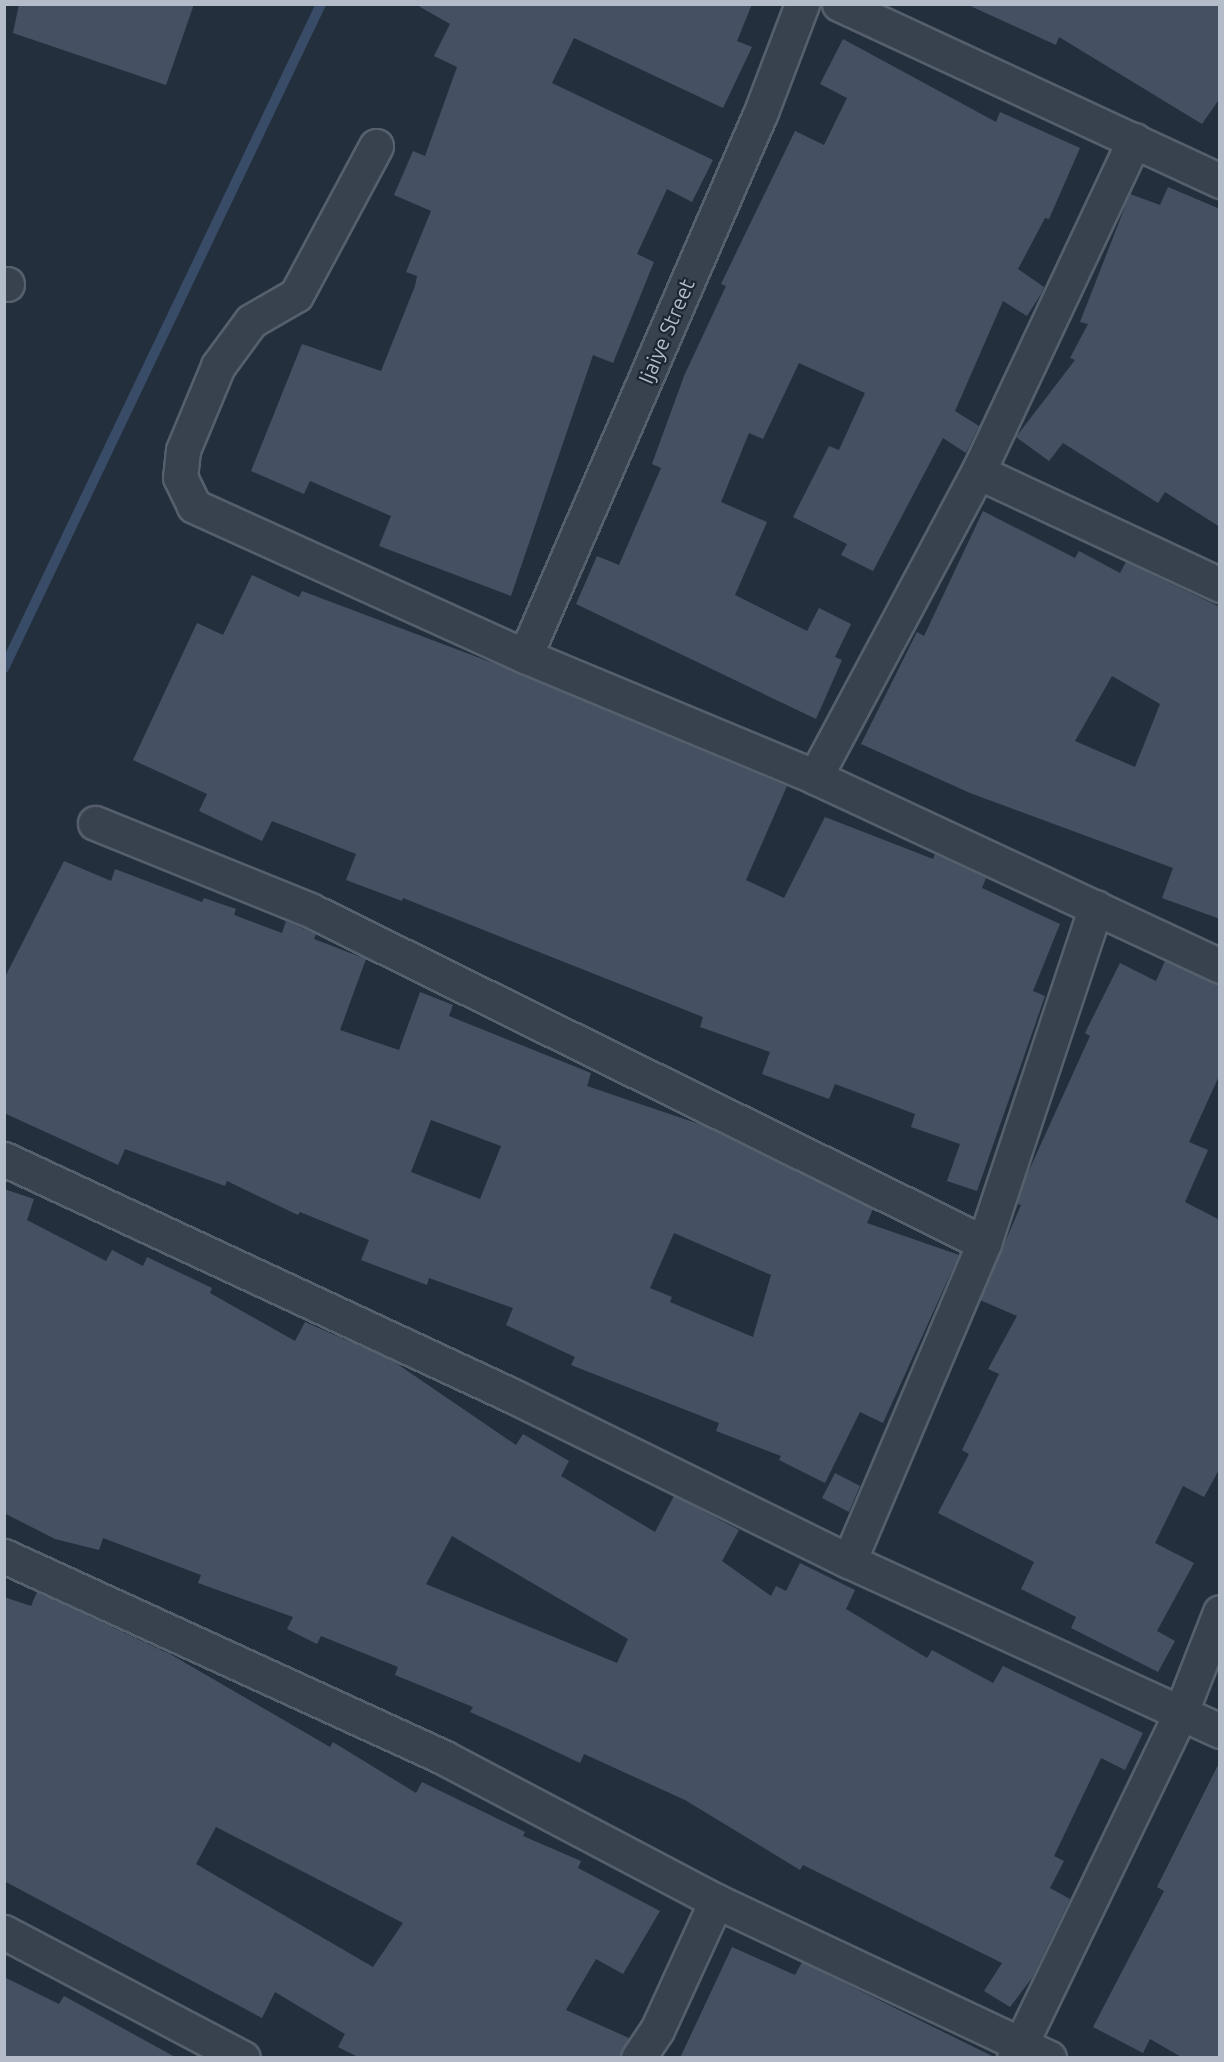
<!DOCTYPE html>
<html>
<head>
<meta charset="utf-8">
<style>
	body { margin:0 }
	#map { position:relative; width:1224px; height:2062px; overflow:hidden; background:#242f3e; font-family:Ubuntu,sans-serif }
	div>[style] { position:absolute }
	[style*='--x'] { left:calc(var(--x)*1px); top:calc(var(--y)*1px); width:calc(var(--w)*1px); rotate:calc(var(--a)*1deg) }
	.stream>* { height:10px; margin:-5px; padding:0 5px; transform-origin:5px; border-radius:5px; background:#394c67 }
	.building>* { inset:0; background:#455162 }
	.roads { filter:drop-shadow(2px 0 #565f6c) drop-shadow(-2px 0 #565f6c) drop-shadow(0 2px #565f6c) drop-shadow(0 -2px #565f6c) }
	.minor>* { height:33px; margin:-16.5px; padding:0 16.5px; transform-origin:16.5px; border-radius:16.5px; background:#38414e }
	span { translate:-50% -50%; white-space:nowrap; text-align:center; line-height:1.15; -webkit-text-stroke:4.5px #1d2633; paint-order:stroke }
	.street-label { font-size:21px; color:#b4bcc9 }
	.frame { position:absolute; inset:0; border:6px solid #b4bcc9; pointer-events:none }
</style>
</head>
<body>
<div id="map">
	<div class="stream">
		<i style="--x:4;--y:668;--w:736;--a:-64.48"></i>
	</div>
	<div class="building">
		<i style="clip-path:polygon(19px 4px,194px 4px,166px 85px,13px 33px)"></i>
		<i style="clip-path:polygon(415px 4px,752px 4px,737px 41px,752px 47px,723px 108px,574px 38px,552px 83px,713px 160px,692px 202px,667px 189px,637px 254px,654px 262px,613px 363px,593px 355px,511px 596px,379px 546px,391px 516px,310px 481px,304px 494px,251px 471px,302px 344px,381px 371px,415px 286px,417px 276px,406px 272px,431px 211px,394px 195px,413px 151px,425px 156px,457px 67px,434px 56px,450px 24px)"></i>
		<i style="clip-path:polygon(966px 4px,1220px 4px,1220px 98px,1202px 124px,1059px 37px,1056px 45px)"></i>
		<i style="clip-path:polygon(843px 39px,996px 122px,1000px 112px,1080px 148px,1049px 219px,1045px 218px,1018px 269px,1044px 287px,1041px 294px,1027px 316px,1003px 301px,955px 411px,979px 426px,966px 453px,943px 438px,873px 571px,841px 555px,847px 544px,793px 517px,829px 446px,839px 450px,865px 393px,799px 363px,763px 439px,749px 433px,721px 502px,767px 522px,735px 595px,807px 631px,819px 608px,851px 624px,835px 657px,842px 660px,816px 719px,576px 604px,597px 556px,619px 565px,661px 468px,652px 464px,684px 376px,726px 286px,721px 284px,795px 131px,824px 145px,847px 98px,820px 84px)"></i>
		<i style="clip-path:polygon(1168px 187px,1220px 209px,1220px 527px,1165px 492px,1158px 503px,1063px 443px,1049px 461px,1016px 437px,1075px 360px,1070px 358px,1088px 324px,1080px 322px,1130px 194px,1160px 205px)"></i>
		<i style="clip-path:polygon(evenodd,983px 511px,1075px 558px,1079px 551px,1120px 573px,1126px 562px,1220px 607px,1220px 919px,1162px 898px,1173px 868px,970px 793px,861px 744px,917px 632px,924px 636px,983px 511px,1112px 676px,1160px 704px,1135px 767px,1075px 741px,1112px 676px)"></i>
		<i style="clip-path:polygon(252px 575px,299px 597px,302px 591px,501px 666px,787px 786px,746px 880px,784px 898px,825px 817px,933px 859px,935px 854px,986px 878px,982px 888px,1060px 924px,1033px 991px,1045px 996px,977px 1191px,947px 1181px,960px 1144px,911px 1127px,915px 1114px,835px 1084px,829px 1099px,762px 1074px,770px 1052px,700px 1027px,703px 1017px,403px 898px,402px 901px,346px 880px,356px 854px,272px 821px,262px 841px,199px 811px,207px 794px,133px 760px,197px 623px,223px 635px)"></i>
		<i style="clip-path:polygon(evenodd,64px 861px,111px 881px,115px 869px,202px 902px,204px 898px,236px 909px,234px 915px,282px 933px,286px 921px,316px 934px,314px 939px,366px 959px,340px 1030px,399px 1050px,420px 992px,453px 1005px,449px 1016px,591px 1073px,587px 1086px,705px 1126px,873px 1209px,867px 1223px,959px 1255px,883px 1423px,860px 1412px,825px 1483px,779px 1460px,781px 1456px,716px 1431px,719px 1423px,571px 1365px,575px 1357px,506px 1325px,513px 1308px,429px 1278px,427px 1285px,361px 1260px,369px 1240px,300px 1212px,298px 1215px,227px 1181px,225px 1186px,125px 1149px,118px 1165px,4px 1113px,4px 979px,64px 861px,431px 1120px,501px 1146px,480px 1199px,411px 1172px,431px 1120px,64px 861px,674px 1233px,771px 1275px,753px 1337px,670px 1302px,672px 1297px,650px 1288px,674px 1233px)"></i>
		<i style="clip-path:polygon(1165px 961px,1220px 985px,1220px 1074px,1189px 1142px,1208px 1150px,1185px 1202px,1220px 1220px,1220px 1468px,1204px 1497px,1183px 1486px,1155px 1543px,1194px 1563px,1157px 1631px,1175px 1641px,1158px 1672px,1071px 1628px,1076px 1617px,1021px 1589px,1034px 1562px,938px 1513px,969px 1454px,962px 1450px,999px 1374px,988px 1369px,1017px 1316px,980px 1300px,1021px 1205px,1017px 1204px,1026px 1177px,1090px 1036px,1085px 1033px,1120px 963px,1156px 981px)"></i>
		<i style="clip-path:polygon(evenodd,4px 1189px,34px 1199px,27px 1220px,106px 1261px,112px 1250px,143px 1266px,147px 1257px,212px 1288px,210px 1293px,295px 1341px,305px 1322px,390px 1359px,516px 1445px,523px 1434px,569px 1461px,561px 1476px,655px 1532px,674px 1496px,739px 1530px,722px 1561px,771px 1596px,776px 1586px,786px 1591px,800px 1563px,855px 1590px,846px 1609px,927px 1658px,932px 1650px,993px 1683px,1003px 1666px,1143px 1733px,1125px 1770px,1101px 1758px,1054px 1856px,1064px 1861px,1050px 1888px,1070px 1899px,1032px 1978px,1010px 2007px,984px 1991px,1002px 1963px,803px 1865px,800px 1870px,685px 1800px,584px 1754px,580px 1763px,517px 1733px,470px 1712px,473px 1707px,395px 1675px,398px 1667px,321px 1636px,317px 1644px,287px 1629px,293px 1617px,198px 1583px,201px 1575px,103px 1538px,99px 1550px,55px 1539px,4px 1513px,4px 1189px,452px 1536px,628px 1639px,617px 1663px,426px 1584px,452px 1536px)"></i>
		<i style="clip-path:polygon(835px 1473px,860px 1486px,849px 1512px,822px 1498px)"></i>
		<i style="clip-path:polygon(evenodd,37px 1592px,170px 1654px,330px 1747px,333px 1742px,416px 1793px,422px 1782px,525px 1832px,523px 1836px,581px 1861px,578px 1868px,660px 1911px,623px 1974px,596px 1959px,566px 2010px,629px 2038px,619px 2058px,360px 2058px,338px 2047px,345px 2034px,275px 1992px,262px 2018px,4px 1881px,4px 1597px,31px 1606px,37px 1592px,216px 1827px,403px 1923px,373px 1967px,196px 1864px,216px 1827px)"></i>
		<i style="clip-path:polygon(1220px 1761px,1220px 2058px,1183px 2058px,1150px 2039px,1143px 2053px,1093px 2027px,1164px 1891px,1157px 1887px)"></i>
		<i style="clip-path:polygon(732px 1947px,795px 1975px,802px 1962px,996px 2058px,680px 2058px)"></i>
		<i style="clip-path:polygon(4px 1977px,59px 2004px,64px 1996px,177px 2058px,4px 2058px)"></i>
	</div>
	<div class="roads">
		<div class="minor">
			<i style="--x:839;--y:4;--w:420;--a:24.9"></i>
			<i style="--x:376;--y:146;--w:169;--a:118.2"></i>
			<i style="--x:296;--y:295;--w:52;--a:150"></i>
			<i style="--x:251;--y:321;--w:56;--a:126.3"></i>
			<i style="--x:218;--y:366;--w:91;--a:112.6"></i>
			<i style="--x:183;--y:450;--w:27;--a:96"></i>
			<i style="--x:180;--y:477;--w:32;--a:64"></i>
			<i style="--x:194;--y:506;--w:363;--a:24.4"></i>
			<i style="--x:525;--y:656;--w:314;--a:22.6"></i>
			<i style="--x:815;--y:777;--w:447;--a:25"></i>
			<i style="--x:4;--y:284;--w:3;--a:0"></i>
			<i style="--x:978;--y:472;--w:267;--a:25"></i>
			<i style="--x:525;--y:656;--w:593;--a:-66.55"></i>
			<i style="--x:761;--y:112;--w:116;--a:-69.2"></i>
			<i style="--x:815;--y:777;--w:346;--a:-61.9"></i>
			<i style="--x:978;--y:472;--w:367;--a:-64.8"></i>
			<i style="--x:95;--y:823;--w:232;--a:22"></i>
			<i style="--x:310;--y:910;--w:752;--a:26.29"></i>
			<i style="--x:984;--y:1243;--w:345;--a:113"></i>
			<i style="--x:4;--y:1159;--w:561;--a:24.97"></i>
			<i style="--x:513;--y:1396;--w:374;--a:26.2"></i>
			<i style="--x:849;--y:1561;--w:408;--a:24.6"></i>
			<i style="--x:984;--y:1243;--w:354;--a:-71.6"></i>
			<i style="--x:4;--y:1556;--w:483;--a:24.6"></i>
			<i style="--x:443;--y:1757;--w:309;--a:27.8"></i>
			<i style="--x:716;--y:1901;--w:368;--a:25.2"></i>
			<i style="--x:4;--y:1932;--w:270;--a:27.8"></i>
			<i style="--x:638;--y:2058;--w:34;--a:-56"></i>
			<i style="--x:657;--y:2030;--w:142;--a:-65.4"></i>
			<i style="--x:1014;--y:2058;--w:384;--a:-64.2"></i>
			<i style="--x:1181;--y:1712;--w:107;--a:-68.7"></i>
		</div>
	</div>
	<div class="street-label">
		<span style="left:666px;top:331px;rotate:-67deg">Ijaiye Street</span>
	</div>
	<div class="frame"></div>
</div>
</body>
</html>
